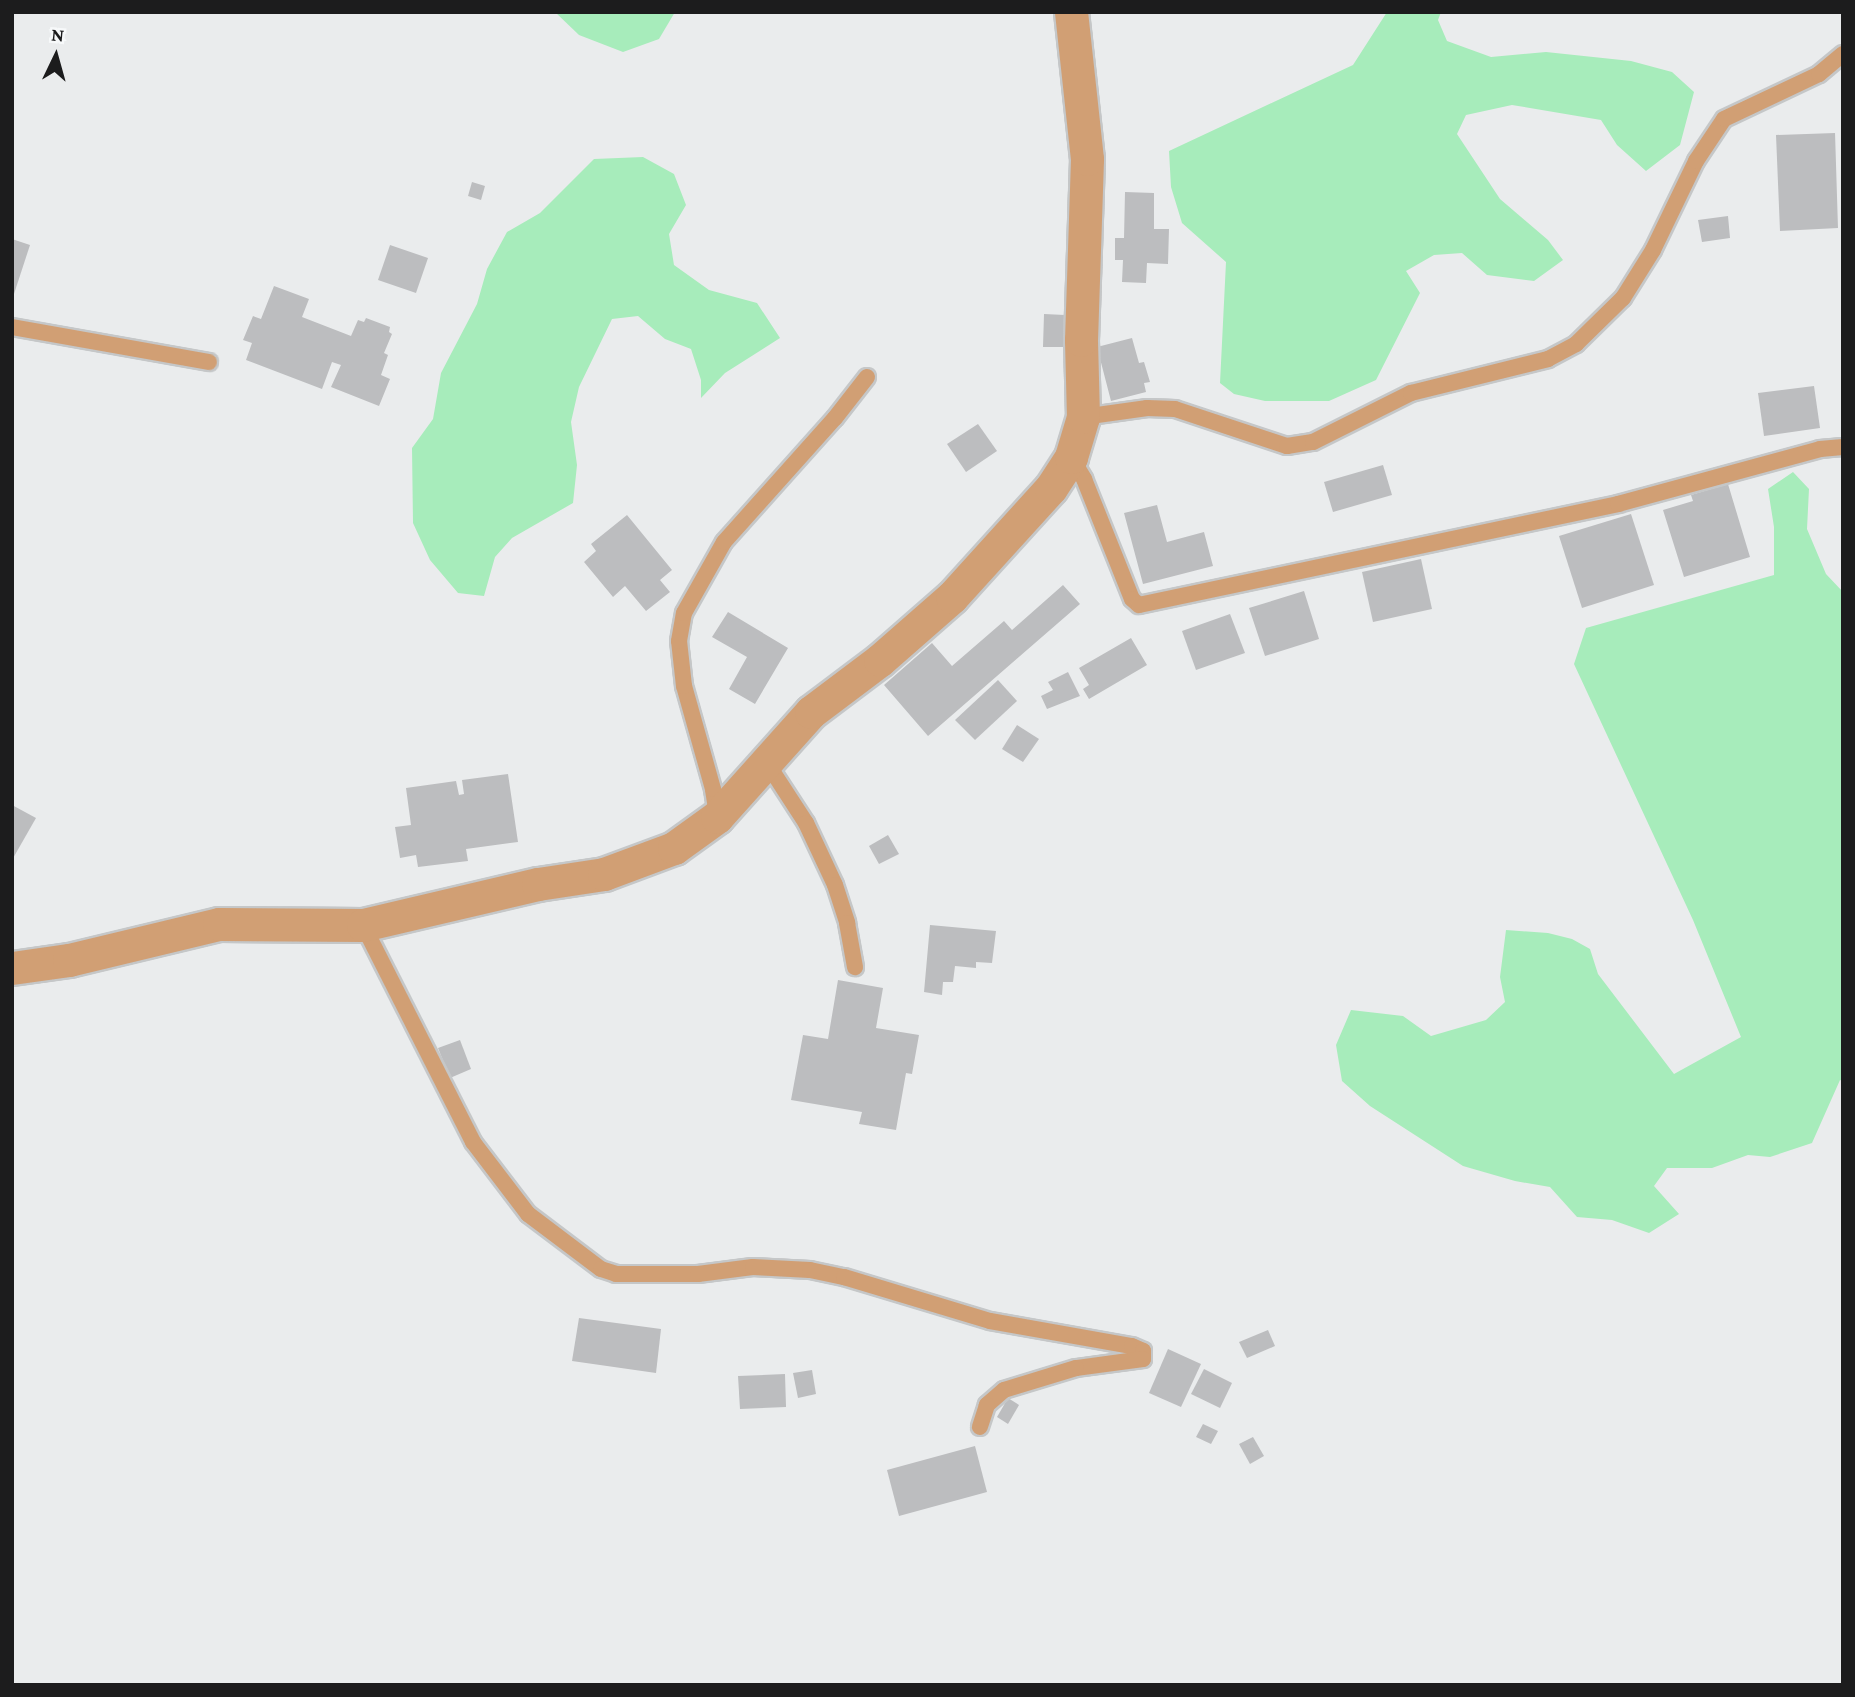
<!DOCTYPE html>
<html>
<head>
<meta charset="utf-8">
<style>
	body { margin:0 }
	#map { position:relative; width:1855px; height:1697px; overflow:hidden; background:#eaeced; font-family:"Crimson Pro",serif }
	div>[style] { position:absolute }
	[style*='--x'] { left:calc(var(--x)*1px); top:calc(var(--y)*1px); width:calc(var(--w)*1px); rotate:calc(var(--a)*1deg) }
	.green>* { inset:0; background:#a7ecbb }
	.building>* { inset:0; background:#bcbdbf }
	.roads { filter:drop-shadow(2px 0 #c5c7c8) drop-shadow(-2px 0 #c5c7c8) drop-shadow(0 2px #c5c7c8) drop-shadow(0 -2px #c5c7c8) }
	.lane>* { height:16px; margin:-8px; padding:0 8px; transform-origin:8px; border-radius:8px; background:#d19f74 }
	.street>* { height:33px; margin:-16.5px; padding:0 16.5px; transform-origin:16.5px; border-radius:16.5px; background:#d19f74 }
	span { translate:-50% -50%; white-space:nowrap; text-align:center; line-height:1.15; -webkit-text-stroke:7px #f7f9fa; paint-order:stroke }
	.frame { position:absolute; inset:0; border:14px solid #1c1c1d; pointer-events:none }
	.north { position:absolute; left:21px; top:21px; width:70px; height:70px; -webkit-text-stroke:5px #f7f9fa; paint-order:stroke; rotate:5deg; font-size:19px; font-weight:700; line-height:28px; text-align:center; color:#1c1c1d }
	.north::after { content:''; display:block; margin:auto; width:24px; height:32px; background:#1c1c1d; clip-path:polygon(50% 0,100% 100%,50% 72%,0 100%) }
</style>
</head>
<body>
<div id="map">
	<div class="green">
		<i style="clip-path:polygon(555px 12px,675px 12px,659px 39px,623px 52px,579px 35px)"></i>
		<i style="clip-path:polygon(1387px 12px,1441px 12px,1438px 20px,1447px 41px,1491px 57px,1546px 52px,1631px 61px,1672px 72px,1694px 92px,1680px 145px,1646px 171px,1617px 145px,1601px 120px,1512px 105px,1466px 115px,1457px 134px,1500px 199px,1548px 240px,1563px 260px,1534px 281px,1487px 275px,1462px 253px,1434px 255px,1406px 271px,1420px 293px,1376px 380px,1329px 401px,1265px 401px,1234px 394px,1220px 383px,1226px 262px,1182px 223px,1171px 187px,1169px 151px,1353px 65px)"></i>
		<i style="clip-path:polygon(643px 157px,674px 174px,686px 205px,669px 234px,674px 265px,709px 290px,757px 303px,780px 338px,725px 373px,701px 398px,701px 380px,691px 349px,665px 339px,638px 316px,612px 319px,579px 387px,571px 422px,577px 465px,573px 503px,512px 538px,495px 557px,484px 596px,458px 593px,430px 560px,413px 523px,412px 448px,433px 419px,441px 373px,477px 304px,487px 269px,507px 232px,540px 213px,594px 159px)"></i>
		<i style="clip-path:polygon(1793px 472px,1809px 489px,1807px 529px,1826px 574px,1843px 592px,1843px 1081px,1840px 1080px,1812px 1143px,1770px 1157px,1748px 1155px,1712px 1168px,1667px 1168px,1654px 1186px,1679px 1214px,1649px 1233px,1612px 1220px,1577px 1217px,1550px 1187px,1515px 1181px,1463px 1166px,1370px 1106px,1342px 1081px,1336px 1045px,1351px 1010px,1403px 1016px,1431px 1036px,1486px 1020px,1505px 1002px,1500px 977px,1506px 930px,1548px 933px,1572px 939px,1590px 949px,1598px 974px,1674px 1074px,1741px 1037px,1693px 920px,1574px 664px,1586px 628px,1774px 575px,1774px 527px,1768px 489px)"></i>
	</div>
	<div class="building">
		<i style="clip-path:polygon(1835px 133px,1838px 228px,1780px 231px,1776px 135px)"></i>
		<i style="clip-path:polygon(472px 182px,485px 186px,481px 200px,468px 196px)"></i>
		<i style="clip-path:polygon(1125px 192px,1154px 193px,1154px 229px,1169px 229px,1168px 264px,1147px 263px,1146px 283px,1122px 282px,1123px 260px,1115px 260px,1115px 238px,1124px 238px)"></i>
		<i style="clip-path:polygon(1728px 216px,1730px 238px,1702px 242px,1698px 220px)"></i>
		<i style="clip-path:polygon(12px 239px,30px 245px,13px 297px,12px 297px)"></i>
		<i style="clip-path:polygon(390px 245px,428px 258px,416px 293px,378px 280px)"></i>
		<i style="clip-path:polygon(274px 286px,309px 299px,302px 317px,351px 336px,358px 320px,364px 322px,366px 318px,390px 327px,389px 332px,392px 334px,384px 353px,388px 355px,381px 375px,390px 379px,379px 406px,331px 387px,341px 365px,332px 362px,322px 389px,246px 360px,252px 343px,243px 340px,253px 316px,261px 319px)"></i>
		<i style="clip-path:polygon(1044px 314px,1065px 315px,1063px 347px,1043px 347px)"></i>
		<i style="clip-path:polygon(1132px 338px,1139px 363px,1144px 362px,1150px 382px,1144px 383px,1146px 392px,1111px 401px,1097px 347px)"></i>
		<i style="clip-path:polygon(1814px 386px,1820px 428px,1764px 436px,1758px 393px)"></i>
		<i style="clip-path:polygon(978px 424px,997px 451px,966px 472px,947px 444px)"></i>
		<i style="clip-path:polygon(1383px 465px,1392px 495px,1333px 512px,1324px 482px)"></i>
		<i style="clip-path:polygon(1728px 484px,1750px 557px,1684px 577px,1663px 510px,1693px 501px,1691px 495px)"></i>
		<i style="clip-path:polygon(1157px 505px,1167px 542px,1204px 532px,1213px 566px,1143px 584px,1124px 513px)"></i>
		<i style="clip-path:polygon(1631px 514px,1654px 585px,1582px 608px,1559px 536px)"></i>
		<i style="clip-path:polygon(627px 515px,672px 570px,660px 580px,670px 592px,646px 611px,625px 586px,613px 597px,584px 562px,596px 551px,591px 544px)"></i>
		<i style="clip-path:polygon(1421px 559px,1432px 609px,1373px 622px,1362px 572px)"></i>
		<i style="clip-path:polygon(1063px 585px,1080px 604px,928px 736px,884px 685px,932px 643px,952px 666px,1004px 621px,1012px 630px)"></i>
		<i style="clip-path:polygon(1304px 591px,1319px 639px,1265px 656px,1249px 608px)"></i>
		<i style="clip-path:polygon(728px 612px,788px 648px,755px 704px,729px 689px,747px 657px,712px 637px)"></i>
		<i style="clip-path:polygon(1230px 614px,1245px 653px,1196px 670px,1182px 631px)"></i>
		<i style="clip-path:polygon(1131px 638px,1147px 665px,1089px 699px,1083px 689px,1089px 685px,1079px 668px)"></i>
		<i style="clip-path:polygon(1068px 672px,1080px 696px,1047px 709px,1041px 696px,1053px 690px,1048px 682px)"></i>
		<i style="clip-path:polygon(998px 680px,1017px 701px,975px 740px,955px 720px)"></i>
		<i style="clip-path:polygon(1017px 725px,1039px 739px,1023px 762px,1002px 749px)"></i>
		<i style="clip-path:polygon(508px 774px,518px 842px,466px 849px,468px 861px,418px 867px,416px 855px,400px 858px,395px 827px,411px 825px,406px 788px,456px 781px,459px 795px,464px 794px,462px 780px)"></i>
		<i style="clip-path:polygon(12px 805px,36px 818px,12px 860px)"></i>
		<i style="clip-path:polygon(888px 835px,899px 854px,879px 864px,869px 846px)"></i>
		<i style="clip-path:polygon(930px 925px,996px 931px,992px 963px,976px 962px,976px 968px,955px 966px,953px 982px,943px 982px,942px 995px,924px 992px)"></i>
		<i style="clip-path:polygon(838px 980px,883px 988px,876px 1028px,919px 1035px,912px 1074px,906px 1073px,896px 1130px,859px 1124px,862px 1112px,791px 1100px,803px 1035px,828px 1039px)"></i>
		<i style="clip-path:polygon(460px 1040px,471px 1069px,450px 1078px,438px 1048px)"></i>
		<i style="clip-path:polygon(579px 1318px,661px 1329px,656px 1373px,572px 1361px)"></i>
		<i style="clip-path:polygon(1268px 1330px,1275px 1346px,1247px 1358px,1239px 1342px)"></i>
		<i style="clip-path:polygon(1168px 1349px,1201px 1364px,1181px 1407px,1149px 1393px)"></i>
		<i style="clip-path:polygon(1204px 1369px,1232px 1383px,1220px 1408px,1191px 1394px)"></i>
		<i style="clip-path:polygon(812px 1370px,816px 1394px,798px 1398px,793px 1373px)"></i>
		<i style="clip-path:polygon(785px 1374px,786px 1407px,740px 1409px,738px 1376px)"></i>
		<i style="clip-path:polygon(1008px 1398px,1019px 1405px,1008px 1424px,997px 1417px)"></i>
		<i style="clip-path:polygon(1203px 1424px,1218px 1431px,1211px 1444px,1196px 1437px)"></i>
		<i style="clip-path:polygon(1253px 1437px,1264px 1456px,1250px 1464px,1239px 1444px)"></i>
		<i style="clip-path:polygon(975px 1446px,987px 1492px,899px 1516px,887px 1470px)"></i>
	</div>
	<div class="roads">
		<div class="lane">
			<i style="--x:12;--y:327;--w:200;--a:10.1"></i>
			<i style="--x:1083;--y:417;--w:65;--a:-8"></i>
			<i style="--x:1147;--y:408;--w:28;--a:2"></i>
			<i style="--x:1175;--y:409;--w:118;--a:18.3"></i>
			<i style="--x:1287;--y:446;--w:26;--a:-9"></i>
			<i style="--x:1313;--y:442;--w:110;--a:-26.6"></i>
			<i style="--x:1411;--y:393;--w:141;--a:-13.9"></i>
			<i style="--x:1548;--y:359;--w:32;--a:-28"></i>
			<i style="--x:1576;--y:344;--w:66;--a:-44.4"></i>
			<i style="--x:1623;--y:298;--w:57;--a:-58"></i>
			<i style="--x:1653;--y:250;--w:99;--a:-64.2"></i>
			<i style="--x:1696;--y:161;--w:50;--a:-56.3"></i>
			<i style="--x:1724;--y:119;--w:105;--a:-25.3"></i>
			<i style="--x:1819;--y:74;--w:31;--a:-40"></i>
			<i style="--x:1071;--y:457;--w:26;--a:59"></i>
			<i style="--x:1084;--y:479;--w:129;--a:68.2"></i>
			<i style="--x:1132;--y:599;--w:9;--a:41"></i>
			<i style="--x:1139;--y:605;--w:490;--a:-11.9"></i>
			<i style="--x:1618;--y:504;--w:209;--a:-15.2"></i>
			<i style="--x:1820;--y:449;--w:23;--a:-5"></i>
			<i style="--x:767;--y:763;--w:72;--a:57"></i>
			<i style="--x:806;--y:823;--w:68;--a:64.9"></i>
			<i style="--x:835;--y:885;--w:40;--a:72"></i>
			<i style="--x:847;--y:923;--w:45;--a:79.7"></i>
			<i style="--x:717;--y:815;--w:26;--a:-99"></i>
			<i style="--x:713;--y:789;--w:107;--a:-105.7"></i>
			<i style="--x:684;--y:686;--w:45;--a:-96.3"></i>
			<i style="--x:679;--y:641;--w:28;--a:-80"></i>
			<i style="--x:684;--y:613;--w:81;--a:-60.6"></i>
			<i style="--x:724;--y:542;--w:166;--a:-48.2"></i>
			<i style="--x:835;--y:418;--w:52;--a:-52"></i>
			<i style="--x:363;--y:925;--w:243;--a:63.1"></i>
			<i style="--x:473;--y:1142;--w:91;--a:52.6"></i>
			<i style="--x:528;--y:1214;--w:91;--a:37"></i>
			<i style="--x:601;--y:1269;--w:16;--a:18"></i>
			<i style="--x:616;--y:1274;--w:82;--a:0"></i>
			<i style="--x:698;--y:1274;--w:55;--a:-7.3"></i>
			<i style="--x:753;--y:1267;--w:57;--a:3"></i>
			<i style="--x:810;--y:1270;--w:35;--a:12"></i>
			<i style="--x:844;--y:1277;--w:152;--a:16.8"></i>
			<i style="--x:990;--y:1321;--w:144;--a:10"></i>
			<i style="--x:1132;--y:1346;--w:12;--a:24"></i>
			<i style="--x:1143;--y:1351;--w:8;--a:90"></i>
			<i style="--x:1143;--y:1359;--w:68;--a:172.3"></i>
			<i style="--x:1076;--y:1368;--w:75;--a:163"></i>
			<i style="--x:1004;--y:1390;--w:23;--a:139"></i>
			<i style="--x:987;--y:1405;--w:23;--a:108"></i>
		</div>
		<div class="street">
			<i style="--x:12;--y:968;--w:58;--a:-8"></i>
			<i style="--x:69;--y:960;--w:154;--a:-13.5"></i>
			<i style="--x:219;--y:924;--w:144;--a:0.4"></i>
			<i style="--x:363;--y:925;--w:180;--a:-13.2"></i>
			<i style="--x:538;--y:884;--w:67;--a:-8.6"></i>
			<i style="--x:604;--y:874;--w:75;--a:-20.4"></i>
			<i style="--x:674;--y:848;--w:53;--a:-35.8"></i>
			<i style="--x:717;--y:817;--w:141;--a:-48.2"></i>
			<i style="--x:811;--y:712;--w:86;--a:-37"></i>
			<i style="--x:880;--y:660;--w:96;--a:-41.2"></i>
			<i style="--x:952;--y:597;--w:147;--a:-47.8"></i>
			<i style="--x:1051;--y:488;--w:37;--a:-57"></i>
			<i style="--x:1071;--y:457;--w:42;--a:-73.3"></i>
			<i style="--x:1083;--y:417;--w:77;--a:-91.5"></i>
			<i style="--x:1081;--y:340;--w:181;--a:-88.1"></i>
			<i style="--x:1087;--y:159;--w:148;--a:-96.2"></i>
		</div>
	</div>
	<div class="frame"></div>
	<div class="north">N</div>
</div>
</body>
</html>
